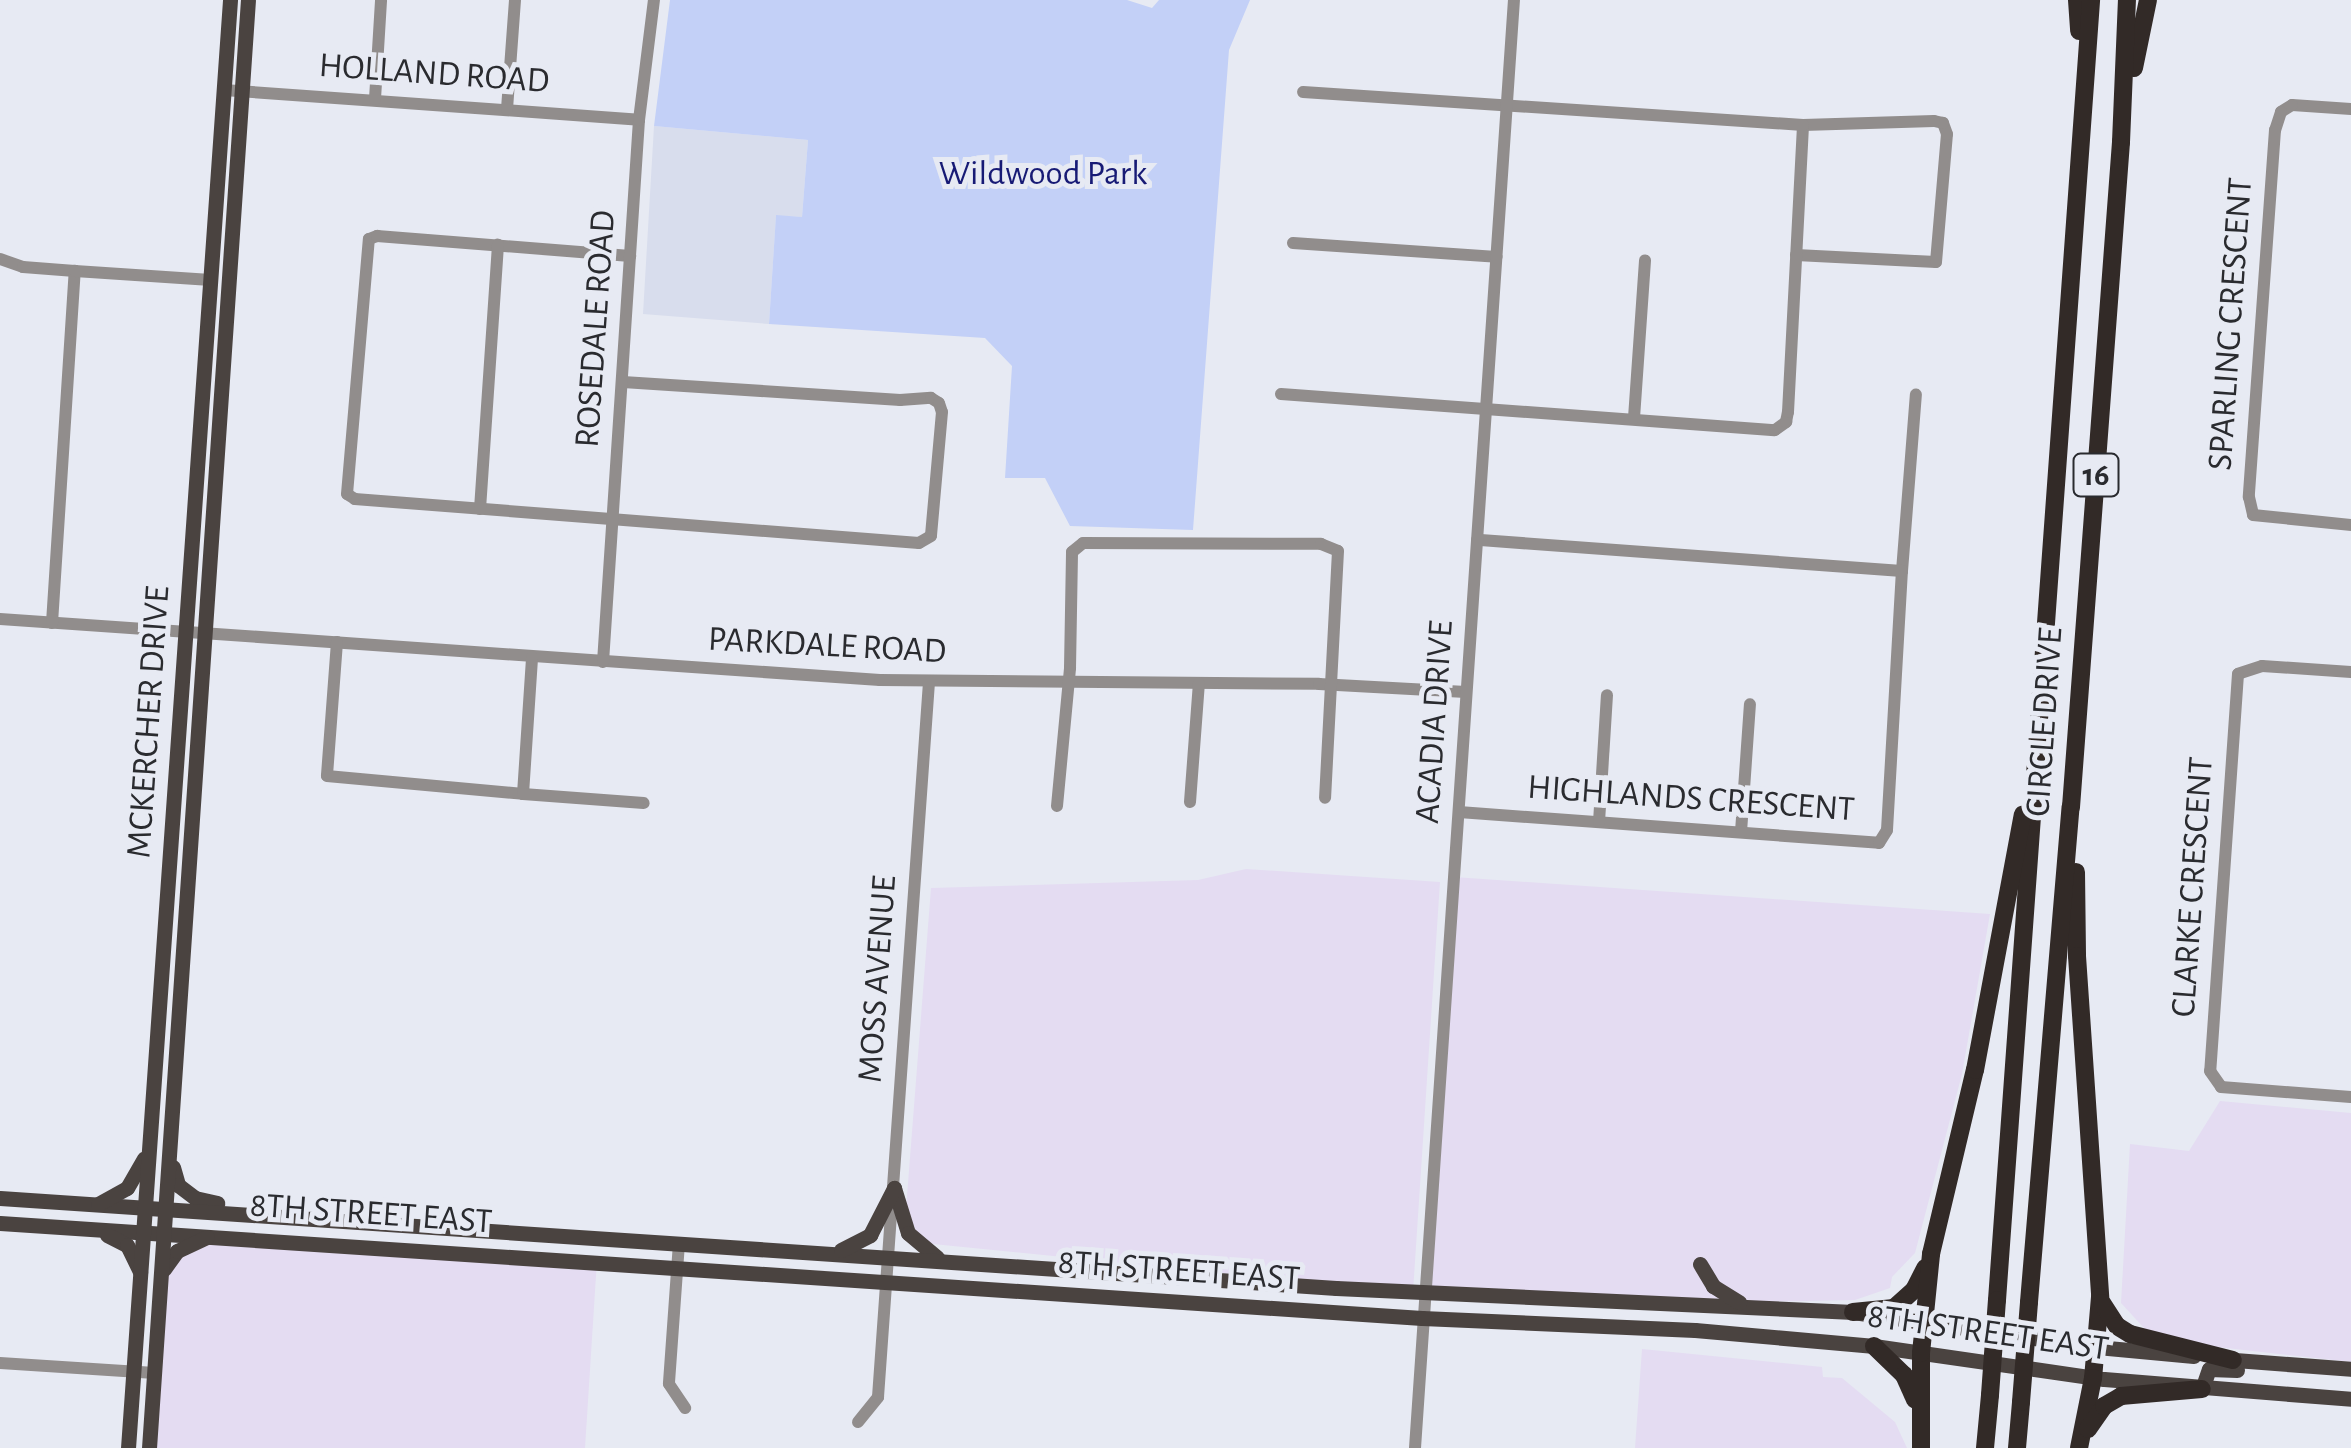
<!DOCTYPE html>
<html>
<head>
<meta charset="utf-8">
<style>
	body { margin:0 }
	#map { position:relative; width:2351px; height:1448px; overflow:hidden; background:#e7eaf3; font-family:"Alegreya Sans",sans-serif }
	div>[style] { position:absolute }
	[style*='--x'] { left:calc(var(--x)*1px); top:calc(var(--y)*1px); width:calc(var(--w)*1px); rotate:calc(var(--a)*1deg) }
	.commercial>* { inset:0; background:#e4dcf2 }
	.built>* { inset:0; background:#d8dded }
	.green>* { inset:0; background:#c3d0f7 }
	.minor>* { height:12px; margin:-6px; padding:0 6px; transform-origin:6px; border-radius:6px; background:#918d8c }
	.major>* { height:15px; margin:-7.5px; padding:0 7.5px; transform-origin:7.5px; border-radius:7.5px; background:#4a4340 }
	.highway>* { height:18px; margin:-9px; padding:0 9px; transform-origin:9px; border-radius:9px; background:#322a27 }
	.highway-bridge>* { height:18px; margin:-9px; padding:0 9px; transform-origin:9px; border-radius:9px; background:#322a27 }
	span { translate:-50% -50%; white-space:nowrap; text-align:center; line-height:1.15; -webkit-text-stroke:10px #e7eaf3; paint-order:stroke }
	.shield-label span { padding:2px 8px; background:#e7eaf3; border:2px solid; border-radius:8px; -webkit-text-stroke-width:0 }
	.shield-label { font-size:32px; color:#2a2b2f; font-weight:700 }
	.street-label { font-size:35px; color:#2a2b2f }
	.park-label { font-size:35px; color:#171a75 }
</style>
</head>
<body>
<div id="map">
	<div class="commercial">
		<i style="clip-path:polygon(1246px 869px,1440px 882px,1413px 1292px,933px 1244px,918px 1236px,906px 1209px,931px 888px,1198px 880px)"></i>
		<i style="clip-path:polygon(1454px 877px,1990px 914px,1962px 1074px,1915px 1253px,1892px 1277px,1890px 1288px,1855px 1300px,1697px 1303px,1424px 1292px)"></i>
		<i style="clip-path:polygon(2220px 1101px,2351px 1113px,2351px 1362px,2155px 1340px,2121px 1303px,2130px 1144px,2189px 1151px)"></i>
		<i style="clip-path:polygon(215px 1234px,597px 1260px,585px 1448px,149px 1448px,164px 1269px)"></i>
		<i style="clip-path:polygon(1642px 1349px,1822px 1367px,1823px 1377px,1842px 1378px,1895px 1422px,1907px 1448px,1635px 1448px)"></i>
	</div>
	<div class="built">
		<i style="clip-path:polygon(654px 126px,808px 140px,802px 217px,776px 216px,769px 324px,643px 314px)"></i>
	</div>
	<div class="green">
		<i style="clip-path:polygon(670px 0,1127px 0,1152px 8px,1159px 0,1250px 0,1229px 50px,1193px 530px,1070px 526px,1045px 478px,1005px 478px,1012px 366px,985px 338px,769px 324px,776px 215px,802px 217px,808px 140px,654px 126px)"></i>
	</div>
	<div class="minor">
		<i style="--x:224;--y:90;--w:416;--a:4.1"></i>
		<i style="--x:375;--y:99;--w:99;--a:-86.5"></i>
		<i style="--x:507;--y:109;--w:109;--a:-85.8"></i>
		<i style="--x:2351;--y:109;--w:59;--a:-176.1"></i>
		<i style="--x:2292;--y:105;--w:13;--a:148"></i>
		<i style="--x:2281;--y:112;--w:19;--a:108"></i>
		<i style="--x:2275;--y:130;--w:368;--a:94.1"></i>
		<i style="--x:2249;--y:497;--w:18;--a:77"></i>
		<i style="--x:2253;--y:515;--w:99;--a:5.8"></i>
		<i style="--x:1293;--y:243;--w:204;--a:3.9"></i>
		<i style="--x:1796;--y:255;--w:140;--a:2.9"></i>
		<i style="--x:1936;--y:262;--w:128;--a:-85.1"></i>
		<i style="--x:1947;--y:134;--w:12;--a:-110"></i>
		<i style="--x:1943;--y:123;--w:9;--a:-167"></i>
		<i style="--x:1934;--y:121;--w:131;--a:178.3"></i>
		<i style="--x:0;--y:259;--w:24;--a:19"></i>
		<i style="--x:23;--y:267;--w:52;--a:4.4"></i>
		<i style="--x:623;--y:382;--w:278;--a:3.7"></i>
		<i style="--x:900;--y:400;--w:31;--a:-4"></i>
		<i style="--x:931;--y:398;--w:9;--a:32"></i>
		<i style="--x:939;--y:403;--w:9;--a:72"></i>
		<i style="--x:942;--y:412;--w:124;--a:95.1"></i>
		<i style="--x:931;--y:536;--w:14;--a:150"></i>
		<i style="--x:919;--y:543;--w:566;--a:-175.54"></i>
		<i style="--x:355;--y:499;--w:9;--a:-148"></i>
		<i style="--x:347;--y:494;--w:256;--a:-85.1"></i>
		<i style="--x:369;--y:239;--w:9;--a:-21"></i>
		<i style="--x:377;--y:236;--w:254;--a:4.5"></i>
		<i style="--x:1281;--y:394;--w:495;--a:4.2"></i>
		<i style="--x:1775;--y:430;--w:14;--a:-36"></i>
		<i style="--x:1786;--y:422;--w:10;--a:-79"></i>
		<i style="--x:1788;--y:412;--w:287;--a:-87"></i>
		<i style="--x:1803;--y:125;--w:501;--a:-176.22"></i>
		<i style="--x:1634;--y:418;--w:158;--a:-86"></i>
		<i style="--x:480;--y:509;--w:265;--a:-86.1"></i>
		<i style="--x:1902;--y:571;--w:177;--a:-85.5"></i>
		<i style="--x:0;--y:619;--w:882;--a:3.97"></i>
		<i style="--x:880;--y:680;--w:439;--a:0.5"></i>
		<i style="--x:1319;--y:684;--w:147;--a:3.1"></i>
		<i style="--x:52;--y:623;--w:353;--a:-86.3"></i>
		<i style="--x:75;--y:271;--w:136;--a:3.8"></i>
		<i style="--x:337;--y:642;--w:134;--a:94.3"></i>
		<i style="--x:327;--y:776;--w:197;--a:5.2"></i>
		<i style="--x:523;--y:794;--w:137;--a:-86.2"></i>
		<i style="--x:603;--y:662;--w:543;--a:-86.2"></i>
		<i style="--x:639;--y:120;--w:121;--a:-82.9"></i>
		<i style="--x:2351;--y:672;--w:89;--a:-176.1"></i>
		<i style="--x:2262;--y:666;--w:25;--a:162"></i>
		<i style="--x:2238;--y:674;--w:398;--a:94"></i>
		<i style="--x:2210;--y:1071;--w:19;--a:55"></i>
		<i style="--x:2221;--y:1087;--w:130;--a:4.4"></i>
		<i style="--x:523;--y:794;--w:121;--a:4.3"></i>
		<i style="--x:1190;--y:802;--w:119;--a:-85.7"></i>
		<i style="--x:1057;--y:806;--w:139;--a:-84.6"></i>
		<i style="--x:1070;--y:668;--w:116;--a:-89"></i>
		<i style="--x:1072;--y:552;--w:14;--a:-39"></i>
		<i style="--x:1083;--y:543;--w:238;--a:0.2"></i>
		<i style="--x:1321;--y:544;--w:18;--a:22"></i>
		<i style="--x:1338;--y:551;--w:247;--a:93"></i>
		<i style="--x:1459;--y:812;--w:421;--a:4.2"></i>
		<i style="--x:1879;--y:843;--w:15;--a:-58"></i>
		<i style="--x:1887;--y:830;--w:259;--a:-86.7"></i>
		<i style="--x:1902;--y:571;--w:426;--a:-175.8"></i>
		<i style="--x:1599;--y:822;--w:127;--a:-86.4"></i>
		<i style="--x:1741;--y:832;--w:128;--a:-86"></i>
		<i style="--x:679;--y:1243;--w:141;--a:94.1"></i>
		<i style="--x:669;--y:1384;--w:29;--a:56"></i>
		<i style="--x:0;--y:1363;--w:155;--a:3.7"></i>
		<i style="--x:858;--y:1422;--w:32;--a:-51"></i>
		<i style="--x:878;--y:1397;--w:717;--a:-85.92"></i>
		<i style="--x:1415;--y:1448;--w:1451;--a:-86.09"></i>
	</div>
	<div class="major">
		<i style="--x:173;--y:1167;--w:19;--a:74"></i>
		<i style="--x:178;--y:1185;--w:21;--a:37"></i>
		<i style="--x:195;--y:1198;--w:23;--a:13"></i>
		<i style="--x:894;--y:1188;--w:47;--a:72.7"></i>
		<i style="--x:908;--y:1233;--w:38;--a:40"></i>
		<i style="--x:0;--y:1198;--w:1339;--a:3.85"></i>
		<i style="--x:1336;--y:1288;--w:518;--a:2.66"></i>
		<i style="--x:1853;--y:1312;--w:246;--a:8.2"></i>
		<i style="--x:2097;--y:1347;--w:97;--a:5.3"></i>
		<i style="--x:98;--y:1204;--w:33;--a:-29"></i>
		<i style="--x:127;--y:1188;--w:34;--a:-60"></i>
		<i style="--x:0;--y:1223;--w:1425;--a:3.82"></i>
		<i style="--x:1422;--y:1318;--w:273;--a:2.5"></i>
		<i style="--x:1695;--y:1330;--w:180;--a:5.1"></i>
		<i style="--x:1874;--y:1346;--w:232;--a:8.2"></i>
		<i style="--x:2104;--y:1379;--w:248;--a:4.6"></i>
		<i style="--x:107;--y:1235;--w:22;--a:27"></i>
		<i style="--x:127;--y:1245;--w:30;--a:64"></i>
		<i style="--x:841;--y:1250;--w:33;--a:-27"></i>
		<i style="--x:870;--y:1235;--w:53;--a:-62.9"></i>
		<i style="--x:1700;--y:1264;--w:26;--a:59"></i>
		<i style="--x:1713;--y:1286;--w:31;--a:32"></i>
		<i style="--x:164;--y:1269;--w:22;--a:-54"></i>
		<i style="--x:177;--y:1251;--w:33;--a:-25"></i>
		<i style="--x:2222;--y:1359;--w:129;--a:4.4"></i>
		<i style="--x:2202;--y:1389;--w:21;--a:-71"></i>
		<i style="--x:2209;--y:1369;--w:28;--a:2"></i>
		<i style="--x:128;--y:1448;--w:1452;--a:-85.97"></i>
		<i style="--x:149;--y:1448;--w:1451;--a:-86.09"></i>
	</div>
	<div class="highway">
		<i style="--x:2077;--y:0;--w:31;--a:86"></i>
		<i style="--x:2134;--y:68;--w:69;--a:-78.4"></i>
		<i style="--x:2076;--y:872;--w:84;--a:89.3"></i>
		<i style="--x:2077;--y:956;--w:342;--a:86.1"></i>
		<i style="--x:2100;--y:1297;--w:81;--a:94.9"></i>
		<i style="--x:2093;--y:1378;--w:71;--a:101.3"></i>
		<i style="--x:1997;--y:1300;--w:1303;--a:-85.86"></i>
		<i style="--x:2029;--y:1302;--w:497;--a:-85.2"></i>
		<i style="--x:2071;--y:807;--w:667;--a:-85.7"></i>
		<i style="--x:2121;--y:142;--w:142;--a:-87.6"></i>
		<i style="--x:2102;--y:1303;--w:27;--a:57"></i>
		<i style="--x:2117;--y:1326;--w:15;--a:32"></i>
		<i style="--x:2130;--y:1334;--w:106;--a:14.2"></i>
		<i style="--x:1853;--y:1312;--w:41;--a:-5.6"></i>
		<i style="--x:1894;--y:1308;--w:27;--a:-42"></i>
		<i style="--x:1914;--y:1290;--w:25;--a:-63"></i>
		<i style="--x:1874;--y:1346;--w:42;--a:44"></i>
		<i style="--x:1904;--y:1375;--w:27;--a:66"></i>
		<i style="--x:2088;--y:1429;--w:28;--a:-55"></i>
		<i style="--x:2104;--y:1406;--w:20;--a:-30"></i>
		<i style="--x:2121;--y:1396;--w:81;--a:-4.9"></i>
		<i style="--x:1921;--y:1448;--w:95;--a:-90"></i>
		<i style="--x:1921;--y:1353;--w:100;--a:-84.2"></i>
		<i style="--x:1931;--y:1254;--w:189;--a:-76.6"></i>
		<i style="--x:1975;--y:1070;--w:260;--a:-79.4"></i>
		<i style="--x:1985;--y:1448;--w:53;--a:-84.6"></i>
		<i style="--x:2017;--y:1448;--w:46;--a:-85"></i>
	</div>
	<div class="highway-bridge">
		<i style="--x:1990;--y:1395;--w:95;--a:-85.8"></i>
		<i style="--x:2021;--y:1402;--w:100;--a:-85.4"></i>
	</div>
	<div class="shield-label">
		<span style="left:2096px;top:475px">16</span>
	</div>
	<div class="street-label">
		<span style="left:434px;top:74px;rotate:4deg">HOLLAND ROAD</span>
		<span style="left:2231px;top:324px;rotate:-86deg">SPARLING CRESCENT</span>
		<span style="left:596px;top:329px;rotate:-86deg">ROSEDALE ROAD</span>
		<span style="left:827px;top:646px;rotate:3deg">PARKDALE ROAD</span>
		<span style="left:149px;top:722px;rotate:-86deg">MCKERCHER DRIVE</span>
		<span style="left:1435px;top:722px;rotate:-86deg">ACADIA DRIVE</span>
		<span style="left:2045px;top:722px;rotate:-86deg">CIRCLE DRIVE</span>
		<span style="left:1691px;top:799px;rotate:4deg">HIGHLANDS CRESCENT</span>
		<span style="left:2193px;top:887px;rotate:-86deg">CLARKE CRESCENT</span>
		<span style="left:878px;top:979px;rotate:-86deg">MOSS AVENUE</span>
		<span style="left:371px;top:1214px;rotate:4deg">8TH STREET EAST</span>
		<span style="left:1179px;top:1271px;rotate:4deg">8TH STREET EAST</span>
		<span style="left:1988px;top:1333px;rotate:8deg">8TH STREET EAST</span>
	</div>
	<div class="park-label">
		<span style="left:1043px;top:174px">Wildwood Park</span>
	</div>
</div>
</body>
</html>
